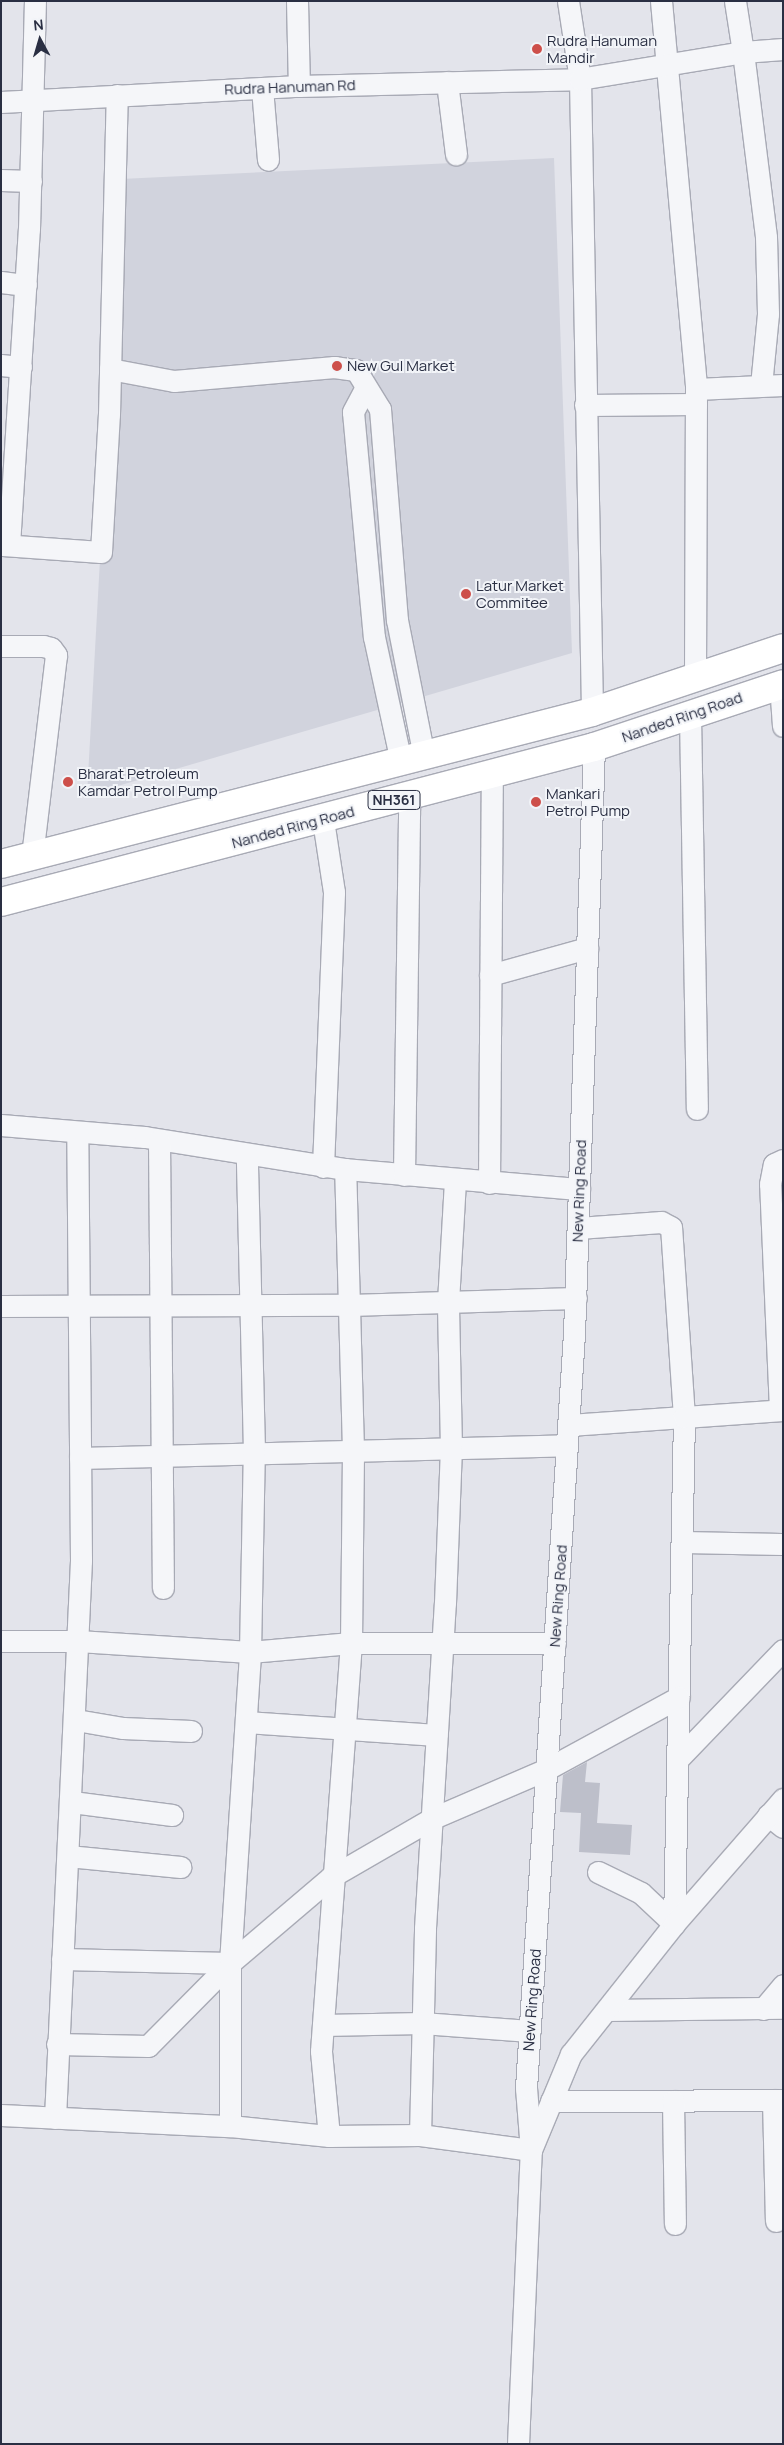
<!DOCTYPE html>
<html>
<head>
<meta charset="utf-8">
<style>
	body { margin:0 }
	#map { position:relative; width:784px; height:2445px; overflow:hidden; background:#e3e4eb; font-family:Manrope,sans-serif }
	div>[style] { position:absolute }
	[style*='--x'] { left:calc(var(--x)*1px); top:calc(var(--y)*1px); width:calc(var(--w)*1px); rotate:calc(var(--a)*1deg) }
	.built>* { inset:0; background:#d1d3dd }
	.building>* { inset:0; background:#bdbfca }
	.roads { filter:drop-shadow(1px 0 #a8aab5) drop-shadow(-1px 0 #a8aab5) drop-shadow(0 1px #a8aab5) drop-shadow(0 -1px #a8aab5) }
	.minor>* { height:21px; margin:-10.5px; padding:0 10.5px; transform-origin:10.5px; border-radius:10.5px; background:#f5f6f9 }
	.highway>* { height:28px; margin:-14px; padding:0 14px; transform-origin:14px; border-radius:14px; background:#fff }
	.dots>* { width:14px; height:14px; translate:-50% -50%; box-sizing:border-box; border:2px solid #f2f4f8; border-radius:50% }
	span { translate:-50% -50%; white-space:nowrap; text-align:center; line-height:1.15; -webkit-text-stroke:4px #f2f4f8; paint-order:stroke }
	.shield-label span { padding:1px 4px; background:#f2f4f8; border:1px solid; border-radius:4px; -webkit-text-stroke-width:0 }
	.shield-label { font-size:14px; color:#2a2f43; font-weight:700 }
	.poi-label { font-size:15px; color:#2a2f43 }
	.left { translate:0 -50%; text-align:left }
	.street-label { font-size:15px; color:#2a2f43 }
	.frame { position:absolute; inset:0; border:2px solid #2a2f43; pointer-events:none }
	.north { position:absolute; left:15px; top:15px; width:50px; height:50px; -webkit-text-stroke:4px #f2f4f8; paint-order:stroke; rotate:354deg; font-size:14px; font-weight:700; line-height:20px; text-align:center; color:#2a2f43 }
	.north::after { content:''; display:block; margin:auto; width:18px; height:22px; background:#2a2f43; clip-path:polygon(50% 0,100% 100%,50% 72%,0 100%) }
</style>
</head>
<body>
<div id="map">
	<div class="built">
		<i style="clip-path:polygon(554px 158px,572px 653px,87px 795px,121px 179px)"></i>
	</div>
	<div class="building">
		<i style="clip-path:polygon(587px 1762px,585px 1782px,600px 1783px,597px 1823px,632px 1825px,630px 1855px,579px 1852px,581px 1813px,560px 1812px,563px 1775px)"></i>
	</div>
	<div class="roads">
		<div class="minor">
			<i style="--x:297;--y:1;--w:85;--a:88.7"></i>
			<i style="--x:568;--y:1;--w:79;--a:81.3"></i>
			<i style="--x:580;--y:79;--w:633;--a:88.91"></i>
			<i style="--x:661;--y:1;--w:390;--a:84.8"></i>
			<i style="--x:696;--y:389;--w:288;--a:90.2"></i>
			<i style="--x:735;--y:1;--w:52;--a:81.1"></i>
			<i style="--x:743;--y:52;--w:40;--a:-4.3"></i>
			<i style="--x:447;--y:82;--w:73;--a:82.9"></i>
			<i style="--x:262;--y:88;--w:72;--a:85.2"></i>
			<i style="--x:1;--y:102;--w:298;--a:-3.1"></i>
			<i style="--x:299;--y:86;--w:281;--a:-1.4"></i>
			<i style="--x:580;--y:79;--w:165;--a:-9.4"></i>
			<i style="--x:743;--y:52;--w:186;--a:82.9"></i>
			<i style="--x:766;--y:237;--w:77;--a:88.5"></i>
			<i style="--x:768;--y:314;--w:72;--a:95.6"></i>
			<i style="--x:1;--y:180;--w:30;--a:2"></i>
			<i style="--x:1;--y:282;--w:25;--a:7"></i>
			<i style="--x:1;--y:365;--w:20;--a:6"></i>
			<i style="--x:110;--y:369;--w:65;--a:10.6"></i>
			<i style="--x:174;--y:381;--w:161;--a:-5"></i>
			<i style="--x:334;--y:367;--w:22;--a:8"></i>
			<i style="--x:356;--y:370;--w:46;--a:58.4"></i>
			<i style="--x:380;--y:409;--w:212;--a:85.4"></i>
			<i style="--x:397;--y:620;--w:139;--a:78.8"></i>
			<i style="--x:365;--y:389;--w:26;--a:118"></i>
			<i style="--x:353;--y:412;--w:226;--a:84.7"></i>
			<i style="--x:374;--y:637;--w:128;--a:77.8"></i>
			<i style="--x:696;--y:389;--w:87;--a:-2.6"></i>
			<i style="--x:585;--y:405;--w:111;--a:-0.5"></i>
			<i style="--x:1;--y:545;--w:100;--a:4"></i>
			<i style="--x:101;--y:552;--w:138;--a:-86.7"></i>
			<i style="--x:109;--y:414;--w:319;--a:-88.6"></i>
			<i style="--x:9;--y:545;--w:317;--a:-86.4"></i>
			<i style="--x:29;--y:229;--w:228;--a:-88.5"></i>
			<i style="--x:1;--y:646;--w:42;--a:0"></i>
			<i style="--x:43;--y:646;--w:8;--a:14"></i>
			<i style="--x:51;--y:648;--w:9;--a:54"></i>
			<i style="--x:56;--y:655;--w:203;--a:96.8"></i>
			<i style="--x:780;--y:684;--w:42;--a:85.9"></i>
			<i style="--x:690;--y:715;--w:394;--a:89"></i>
			<i style="--x:490;--y:975;--w:101;--a:-15.6"></i>
			<i style="--x:1;--y:1125;--w:144;--a:4.8"></i>
			<i style="--x:145;--y:1137;--w:203;--a:9.1"></i>
			<i style="--x:345;--y:1169;--w:235;--a:4.9"></i>
			<i style="--x:159;--y:1140;--w:448;--a:89.5"></i>
			<i style="--x:323;--y:1167;--w:275;--a:-87.7"></i>
			<i style="--x:334;--y:892;--w:73;--a:-98.7"></i>
			<i style="--x:404;--y:1175;--w:379;--a:-89.2"></i>
			<i style="--x:489;--y:1183;--w:409;--a:-89.6"></i>
			<i style="--x:1;--y:1306;--w:349;--a:-0.2"></i>
			<i style="--x:350;--y:1305;--w:226;--a:-1.8"></i>
			<i style="--x:780;--y:1410;--w:226;--a:-92.5"></i>
			<i style="--x:770;--y:1184;--w:20;--a:-79"></i>
			<i style="--x:774;--y:1164;--w:10;--a:-24"></i>
			<i style="--x:569;--y:1425;--w:115;--a:-4"></i>
			<i style="--x:684;--y:1417;--w:190;--a:-93.9"></i>
			<i style="--x:671;--y:1227;--w:11;--a:-153"></i>
			<i style="--x:661;--y:1222;--w:83;--a:175.9"></i>
			<i style="--x:80;--y:1458;--w:487;--a:-1.5"></i>
			<i style="--x:682;--y:1542;--w:101;--a:1.1"></i>
			<i style="--x:1;--y:1641;--w:77;--a:0"></i>
			<i style="--x:78;--y:1641;--w:172;--a:3.7"></i>
			<i style="--x:250;--y:1652;--w:101;--a:-5.1"></i>
			<i style="--x:351;--y:1643;--w:204;--a:0"></i>
			<i style="--x:76;--y:1720;--w:48;--a:9.7"></i>
			<i style="--x:123;--y:1728;--w:68;--a:2.5"></i>
			<i style="--x:246;--y:1722;--w:191;--a:3.9"></i>
			<i style="--x:678;--y:1759;--w:151;--a:-46.1"></i>
			<i style="--x:72;--y:1802;--w:101;--a:7.4"></i>
			<i style="--x:768;--y:1815;--w:19;--a:39"></i>
			<i style="--x:68;--y:1856;--w:113;--a:5.6"></i>
			<i style="--x:598;--y:1872;--w:48;--a:26"></i>
			<i style="--x:641;--y:1893;--w:45;--a:43.2"></i>
			<i style="--x:674;--y:1924;--w:507;--a:-88.87"></i>
			<i style="--x:684;--y:1417;--w:99;--a:-4"></i>
			<i style="--x:62;--y:1959;--w:168;--a:1.4"></i>
			<i style="--x:763;--y:2009;--w:31;--a:-50"></i>
			<i style="--x:607;--y:2010;--w:176;--a:-0.7"></i>
			<i style="--x:323;--y:2025;--w:99;--a:-1.2"></i>
			<i style="--x:422;--y:2023;--w:108;--a:4.2"></i>
			<i style="--x:57;--y:2044;--w:91;--a:1.3"></i>
			<i style="--x:148;--y:2046;--w:117;--a:-45.3"></i>
			<i style="--x:230;--y:1963;--w:133;--a:-40.4"></i>
			<i style="--x:331;--y:1877;--w:116;--a:-30.1"></i>
			<i style="--x:431;--y:1819;--w:126;--a:-23.3"></i>
			<i style="--x:547;--y:1769;--w:150;--a:-28.6"></i>
			<i style="--x:773;--y:2100;--w:121;--a:88.6"></i>
			<i style="--x:551;--y:2101;--w:232;--a:-0.2"></i>
			<i style="--x:673;--y:2101;--w:123;--a:89.1"></i>
			<i style="--x:1;--y:2115;--w:229;--a:2.8"></i>
			<i style="--x:230;--y:2126;--w:100;--a:5.8"></i>
			<i style="--x:329;--y:2136;--w:91;--a:-0.6"></i>
			<i style="--x:420;--y:2135;--w:112;--a:7.7"></i>
			<i style="--x:531;--y:2150;--w:104;--a:-67.4"></i>
			<i style="--x:571;--y:2054;--w:166;--a:-51.6"></i>
			<i style="--x:674;--y:1924;--w:166;--a:-48.9"></i>
			<i style="--x:55;--y:2118;--w:559;--a:-87.33"></i>
			<i style="--x:81;--y:1560;--w:428;--a:-90.5"></i>
			<i style="--x:230;--y:2126;--w:163;--a:-90"></i>
			<i style="--x:230;--y:1963;--w:312;--a:-86.3"></i>
			<i style="--x:250;--y:1652;--w:201;--a:-88.9"></i>
			<i style="--x:254;--y:1451;--w:296;--a:-91.4"></i>
			<i style="--x:420;--y:2135;--w:207;--a:-88.6"></i>
			<i style="--x:425;--y:1928;--w:326;--a:-86.5"></i>
			<i style="--x:445;--y:1603;--w:154;--a:-87.8"></i>
			<i style="--x:451;--y:1449;--w:147;--a:-91.2"></i>
			<i style="--x:448;--y:1302;--w:122;--a:-86.7"></i>
			<i style="--x:329;--y:2136;--w:85;--a:-95.4"></i>
			<i style="--x:321;--y:2051;--w:409;--a:-85.8"></i>
			<i style="--x:351;--y:1643;--w:193;--a:-89.4"></i>
			<i style="--x:353;--y:1450;--w:281;--a:-91.6"></i>
			<i style="--x:518;--y:2444;--w:294;--a:-87.5"></i>
			<i style="--x:531;--y:2150;--w:62;--a:-94.6"></i>
			<i style="--x:526;--y:2088;--w:756;--a:-86.36"></i>
			<i style="--x:574;--y:1334;--w:587;--a:-88.05"></i>
		</div>
		<div class="highway">
			<i style="--x:1;--y:864;--w:610;--a:-14.42"></i>
			<i style="--x:592;--y:712;--w:201;--a:-18.5"></i>
			<i style="--x:1;--y:902;--w:613;--a:-14.65"></i>
			<i style="--x:594;--y:747;--w:199;--a:-18.4"></i>
		</div>
	</div>
	<div class="dots">
		<i style="left:537px;top:49px;background:#cd4f4a"></i>
		<i style="left:337px;top:366px;background:#cd4f4a"></i>
		<i style="left:466px;top:594px;background:#cd4f4a"></i>
		<i style="left:68px;top:782px;background:#cd4f4a"></i>
		<i style="left:536px;top:802px;background:#cd4f4a"></i>
	</div>
	<div class="shield-label">
		<span style="left:394px;top:800px">NH361</span>
	</div>
	<div class="poi-label">
		<span class="left" style="left:547px;top:49px">Rudra Hanuman<br>Mandir</span>
		<span class="left" style="left:347px;top:366px">New Gul Market</span>
		<span class="left" style="left:476px;top:594px">Latur Market<br>Commitee</span>
		<span class="left" style="left:78px;top:782px">Bharat Petroleum<br>Kamdar Petrol Pump</span>
		<span class="left" style="left:546px;top:802px">Mankari<br>Petrol Pump</span>
	</div>
	<div class="street-label">
		<span style="left:290px;top:87px;rotate:-2deg">Rudra Hanuman Rd</span>
		<span style="left:682px;top:717px;rotate:-19deg">Nanded Ring Road</span>
		<span style="left:293px;top:827px;rotate:-15deg">Nanded Ring Road</span>
		<span style="left:579px;top:1191px;rotate:-88deg">New Ring Road</span>
		<span style="left:558px;top:1596px;rotate:-86deg">New Ring Road</span>
		<span style="left:532px;top:2000px;rotate:-86deg">New Ring Road</span>
	</div>
	<div class="frame"></div>
	<div class="north">N</div>
</div>
</body>
</html>
